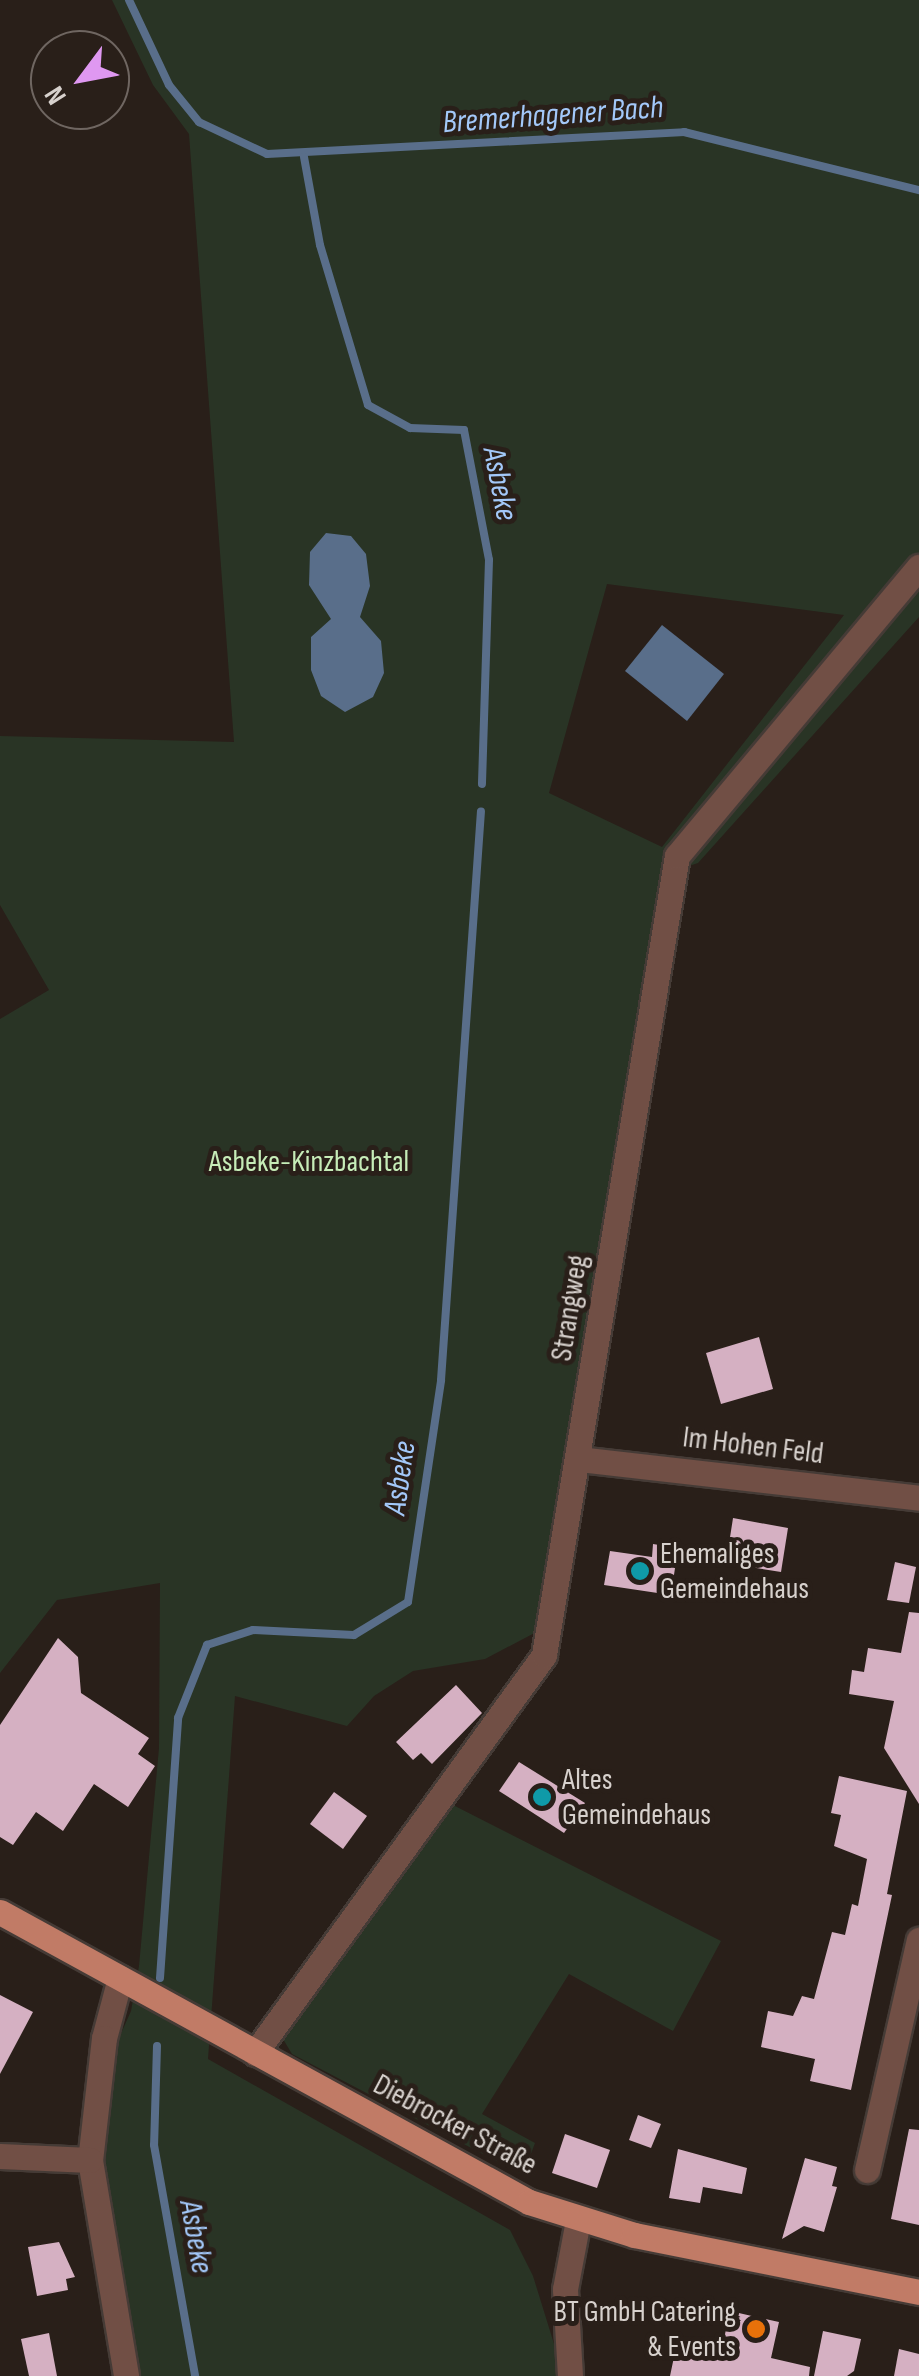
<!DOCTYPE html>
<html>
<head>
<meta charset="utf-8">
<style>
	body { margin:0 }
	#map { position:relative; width:919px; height:2376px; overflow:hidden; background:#291f19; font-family:"Sofia Sans Condensed",sans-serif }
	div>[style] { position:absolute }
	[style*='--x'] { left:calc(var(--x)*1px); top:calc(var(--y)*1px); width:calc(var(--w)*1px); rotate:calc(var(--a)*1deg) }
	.green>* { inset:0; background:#293425 }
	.water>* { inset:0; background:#596e8a }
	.stream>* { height:8px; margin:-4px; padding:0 4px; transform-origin:4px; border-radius:4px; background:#596e8a }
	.building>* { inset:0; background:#d5b0c2 }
	.roads { filter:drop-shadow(2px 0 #453b36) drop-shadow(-2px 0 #453b36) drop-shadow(0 2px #453b36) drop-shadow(0 -2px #453b36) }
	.minor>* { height:25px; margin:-12.5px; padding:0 12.5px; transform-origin:12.5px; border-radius:12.5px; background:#714f45 }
	.major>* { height:25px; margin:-12.5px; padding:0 12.5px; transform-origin:12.5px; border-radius:12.5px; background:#c17b66 }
	.dots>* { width:28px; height:28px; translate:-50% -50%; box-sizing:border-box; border:5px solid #291f19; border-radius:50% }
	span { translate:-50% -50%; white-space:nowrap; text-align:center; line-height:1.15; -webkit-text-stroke:10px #291f19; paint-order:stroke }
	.park-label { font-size:30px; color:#c6ecb8 }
	.street-label { font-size:30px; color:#d7d1cd }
	.poi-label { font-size:30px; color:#d7d1cd }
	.left { translate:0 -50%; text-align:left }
	.right { translate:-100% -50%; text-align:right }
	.water-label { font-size:32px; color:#a3c8f9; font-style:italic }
	.north { position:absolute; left:30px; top:30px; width:100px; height:100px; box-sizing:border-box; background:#291f19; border:2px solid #6f6661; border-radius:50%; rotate:238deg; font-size:28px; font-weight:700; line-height:40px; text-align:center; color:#d7d1cd }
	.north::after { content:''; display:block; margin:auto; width:35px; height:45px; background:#df98f1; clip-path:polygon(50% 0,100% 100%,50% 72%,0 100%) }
</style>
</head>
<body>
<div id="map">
	<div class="green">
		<i style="clip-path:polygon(evenodd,112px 0,919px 0,919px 617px,698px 863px,680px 869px,542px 1629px,485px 1659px,413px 1671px,374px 1696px,347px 1726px,235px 1696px,208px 2059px,510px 2230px,533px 2276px,564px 2376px,134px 2376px,86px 2112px,131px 2011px,139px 1966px,159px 1748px,160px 1583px,57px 1600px,0 1673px,0 1019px,49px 990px,0 905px,0 736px,234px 742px,189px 134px,153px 85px,112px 0,607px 584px,844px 615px,662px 847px,549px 793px,607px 584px)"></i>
		<i style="clip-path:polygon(451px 1804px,721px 1941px,673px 2031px,569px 1974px,482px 2114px,535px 2143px,523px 2175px,292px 2054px,283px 2039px)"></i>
	</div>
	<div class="water">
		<i style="clip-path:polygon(326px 533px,351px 536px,366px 554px,370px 586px,360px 617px,381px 641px,384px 673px,373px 697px,345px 712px,321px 696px,311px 670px,311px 637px,331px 619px,309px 585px,310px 552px)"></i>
		<i style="clip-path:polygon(662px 625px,724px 674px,687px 721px,625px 671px)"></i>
	</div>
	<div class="stream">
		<i style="--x:129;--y:0;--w:94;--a:64.8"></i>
		<i style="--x:169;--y:85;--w:48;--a:51"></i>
		<i style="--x:199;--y:122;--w:75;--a:25.2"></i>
		<i style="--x:267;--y:154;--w:418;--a:-3"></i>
		<i style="--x:684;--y:132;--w:242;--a:13.9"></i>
		<i style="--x:304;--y:157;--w:89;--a:79.7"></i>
		<i style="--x:320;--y:245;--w:167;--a:73.3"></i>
		<i style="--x:368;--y:405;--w:48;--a:28.7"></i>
		<i style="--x:410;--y:428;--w:54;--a:2.1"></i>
		<i style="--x:464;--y:430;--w:132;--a:79.1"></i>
		<i style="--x:489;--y:560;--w:224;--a:91.8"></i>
		<i style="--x:160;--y:1978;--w:261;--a:-86"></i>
		<i style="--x:178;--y:1718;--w:79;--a:-68.3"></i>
		<i style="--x:207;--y:1645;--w:48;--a:-18.1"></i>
		<i style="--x:253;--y:1630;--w:101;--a:2.8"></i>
		<i style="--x:354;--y:1635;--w:63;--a:-31.4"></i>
		<i style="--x:408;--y:1602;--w:224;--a:-81.5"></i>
		<i style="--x:441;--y:1380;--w:570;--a:-85.98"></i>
		<i style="--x:157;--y:2046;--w:99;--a:91.7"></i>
		<i style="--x:154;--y:2145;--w:235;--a:79.9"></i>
	</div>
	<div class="building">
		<i style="clip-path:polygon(759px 1337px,773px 1389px,721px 1404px,706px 1353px)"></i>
		<i style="clip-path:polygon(733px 1518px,788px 1528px,781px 1572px,726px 1563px)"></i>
		<i style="clip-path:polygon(653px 1544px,678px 1548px,671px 1595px,604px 1585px,610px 1551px,652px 1557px)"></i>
		<i style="clip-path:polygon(895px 1562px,916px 1567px,909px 1603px,887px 1600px)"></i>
		<i style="clip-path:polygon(909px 1612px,919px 1613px,919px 1804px,884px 1748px,894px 1701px,849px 1694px,852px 1670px,864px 1672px,868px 1648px,901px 1653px)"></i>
		<i style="clip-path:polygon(58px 1638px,78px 1657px,81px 1693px,149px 1738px,138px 1754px,155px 1766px,128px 1807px,94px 1784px,63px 1831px,36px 1812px,13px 1845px,0 1837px,0 1725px)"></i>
		<i style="clip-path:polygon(456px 1685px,482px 1713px,432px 1764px,421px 1753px,413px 1760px,396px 1742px)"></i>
		<i style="clip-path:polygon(519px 1762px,585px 1803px,564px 1833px,499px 1791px)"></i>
		<i style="clip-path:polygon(839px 1776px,907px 1791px,887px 1894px,892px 1895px,851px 2090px,810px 2081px,815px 2059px,761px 2047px,768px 2011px,793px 2016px,802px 1996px,814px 1999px,832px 1932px,845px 1935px,852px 1904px,858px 1906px,867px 1859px,834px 1846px,841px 1815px,831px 1813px)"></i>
		<i style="clip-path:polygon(334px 1792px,367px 1816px,343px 1849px,310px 1824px)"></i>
		<i style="clip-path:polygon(0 1995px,33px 2012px,0 2074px)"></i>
		<i style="clip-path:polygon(638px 2115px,661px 2124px,651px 2148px,629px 2140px)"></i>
		<i style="clip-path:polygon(909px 2129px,919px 2130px,919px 2225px,891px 2219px)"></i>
		<i style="clip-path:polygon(565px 2134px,610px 2150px,597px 2188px,552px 2173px)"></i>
		<i style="clip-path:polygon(678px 2149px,747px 2168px,742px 2194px,703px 2187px,700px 2203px,669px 2198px)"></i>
		<i style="clip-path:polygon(805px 2158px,837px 2167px,832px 2186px,837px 2187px,824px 2232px,804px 2226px,782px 2239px)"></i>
		<i style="clip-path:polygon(59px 2242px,75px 2277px,66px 2279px,68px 2290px,37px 2296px,28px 2247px)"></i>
		<i style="clip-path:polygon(730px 2311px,779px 2322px,771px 2358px,810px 2367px,809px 2376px,670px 2376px,678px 2338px,722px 2348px)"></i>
		<i style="clip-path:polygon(823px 2331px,861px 2339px,854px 2371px,847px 2376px,814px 2376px)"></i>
		<i style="clip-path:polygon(49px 2333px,57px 2376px,29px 2376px,21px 2339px)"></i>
		<i style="clip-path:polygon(899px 2349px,919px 2354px,919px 2376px,894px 2376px)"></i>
	</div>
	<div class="roads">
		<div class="minor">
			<i style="--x:579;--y:1459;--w:342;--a:6.5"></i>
			<i style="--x:120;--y:1978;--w:62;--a:104.9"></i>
			<i style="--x:104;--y:2038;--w:123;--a:96.5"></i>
			<i style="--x:90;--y:2160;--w:219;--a:80.5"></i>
			<i style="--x:255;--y:2053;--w:492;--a:-54"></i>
			<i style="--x:544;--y:1655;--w:810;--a:-80.55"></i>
			<i style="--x:677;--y:856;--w:377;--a:-50.1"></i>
			<i style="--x:0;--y:2156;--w:90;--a:2.5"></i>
			<i style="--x:867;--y:2170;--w:236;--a:-77.3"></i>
			<i style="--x:570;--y:2376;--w:87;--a:-93.3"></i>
			<i style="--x:565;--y:2289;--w:70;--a:-79.3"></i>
		</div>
		<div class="major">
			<i style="--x:0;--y:1912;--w:603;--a:28.73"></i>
			<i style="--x:529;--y:2202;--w:110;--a:17.4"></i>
			<i style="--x:634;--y:2235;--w:291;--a:11.3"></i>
		</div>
	</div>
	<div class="dots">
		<i style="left:640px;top:1571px;background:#0f9aa8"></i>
		<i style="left:542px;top:1797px;background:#0f9aa8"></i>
		<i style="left:756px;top:2329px;background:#e8710a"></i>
	</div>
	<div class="park-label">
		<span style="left:309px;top:1162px">Asbeke-Kinzbachtal</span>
	</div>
	<div class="street-label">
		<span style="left:570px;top:1308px;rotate:-81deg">Strangweg</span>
		<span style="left:753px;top:1446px;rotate:7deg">Im Hohen Feld</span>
		<span style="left:455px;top:2125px;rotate:28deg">Diebrocker Straße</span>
	</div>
	<div class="poi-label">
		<span class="left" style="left:660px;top:1571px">Ehemaliges<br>Gemeindehaus</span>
		<span class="left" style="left:562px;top:1797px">Altes<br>Gemeindehaus</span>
		<span class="right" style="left:736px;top:2329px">BT GmbH Catering<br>&amp; Events</span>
	</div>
	<div class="water-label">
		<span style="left:553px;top:116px;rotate:-4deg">Bremerhagener Bach</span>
		<span style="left:499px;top:484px;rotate:79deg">Asbeke</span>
		<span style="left:401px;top:1478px;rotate:-82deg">Asbeke</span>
		<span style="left:195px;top:2237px;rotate:80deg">Asbeke</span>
	</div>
	<div class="north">N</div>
</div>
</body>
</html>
